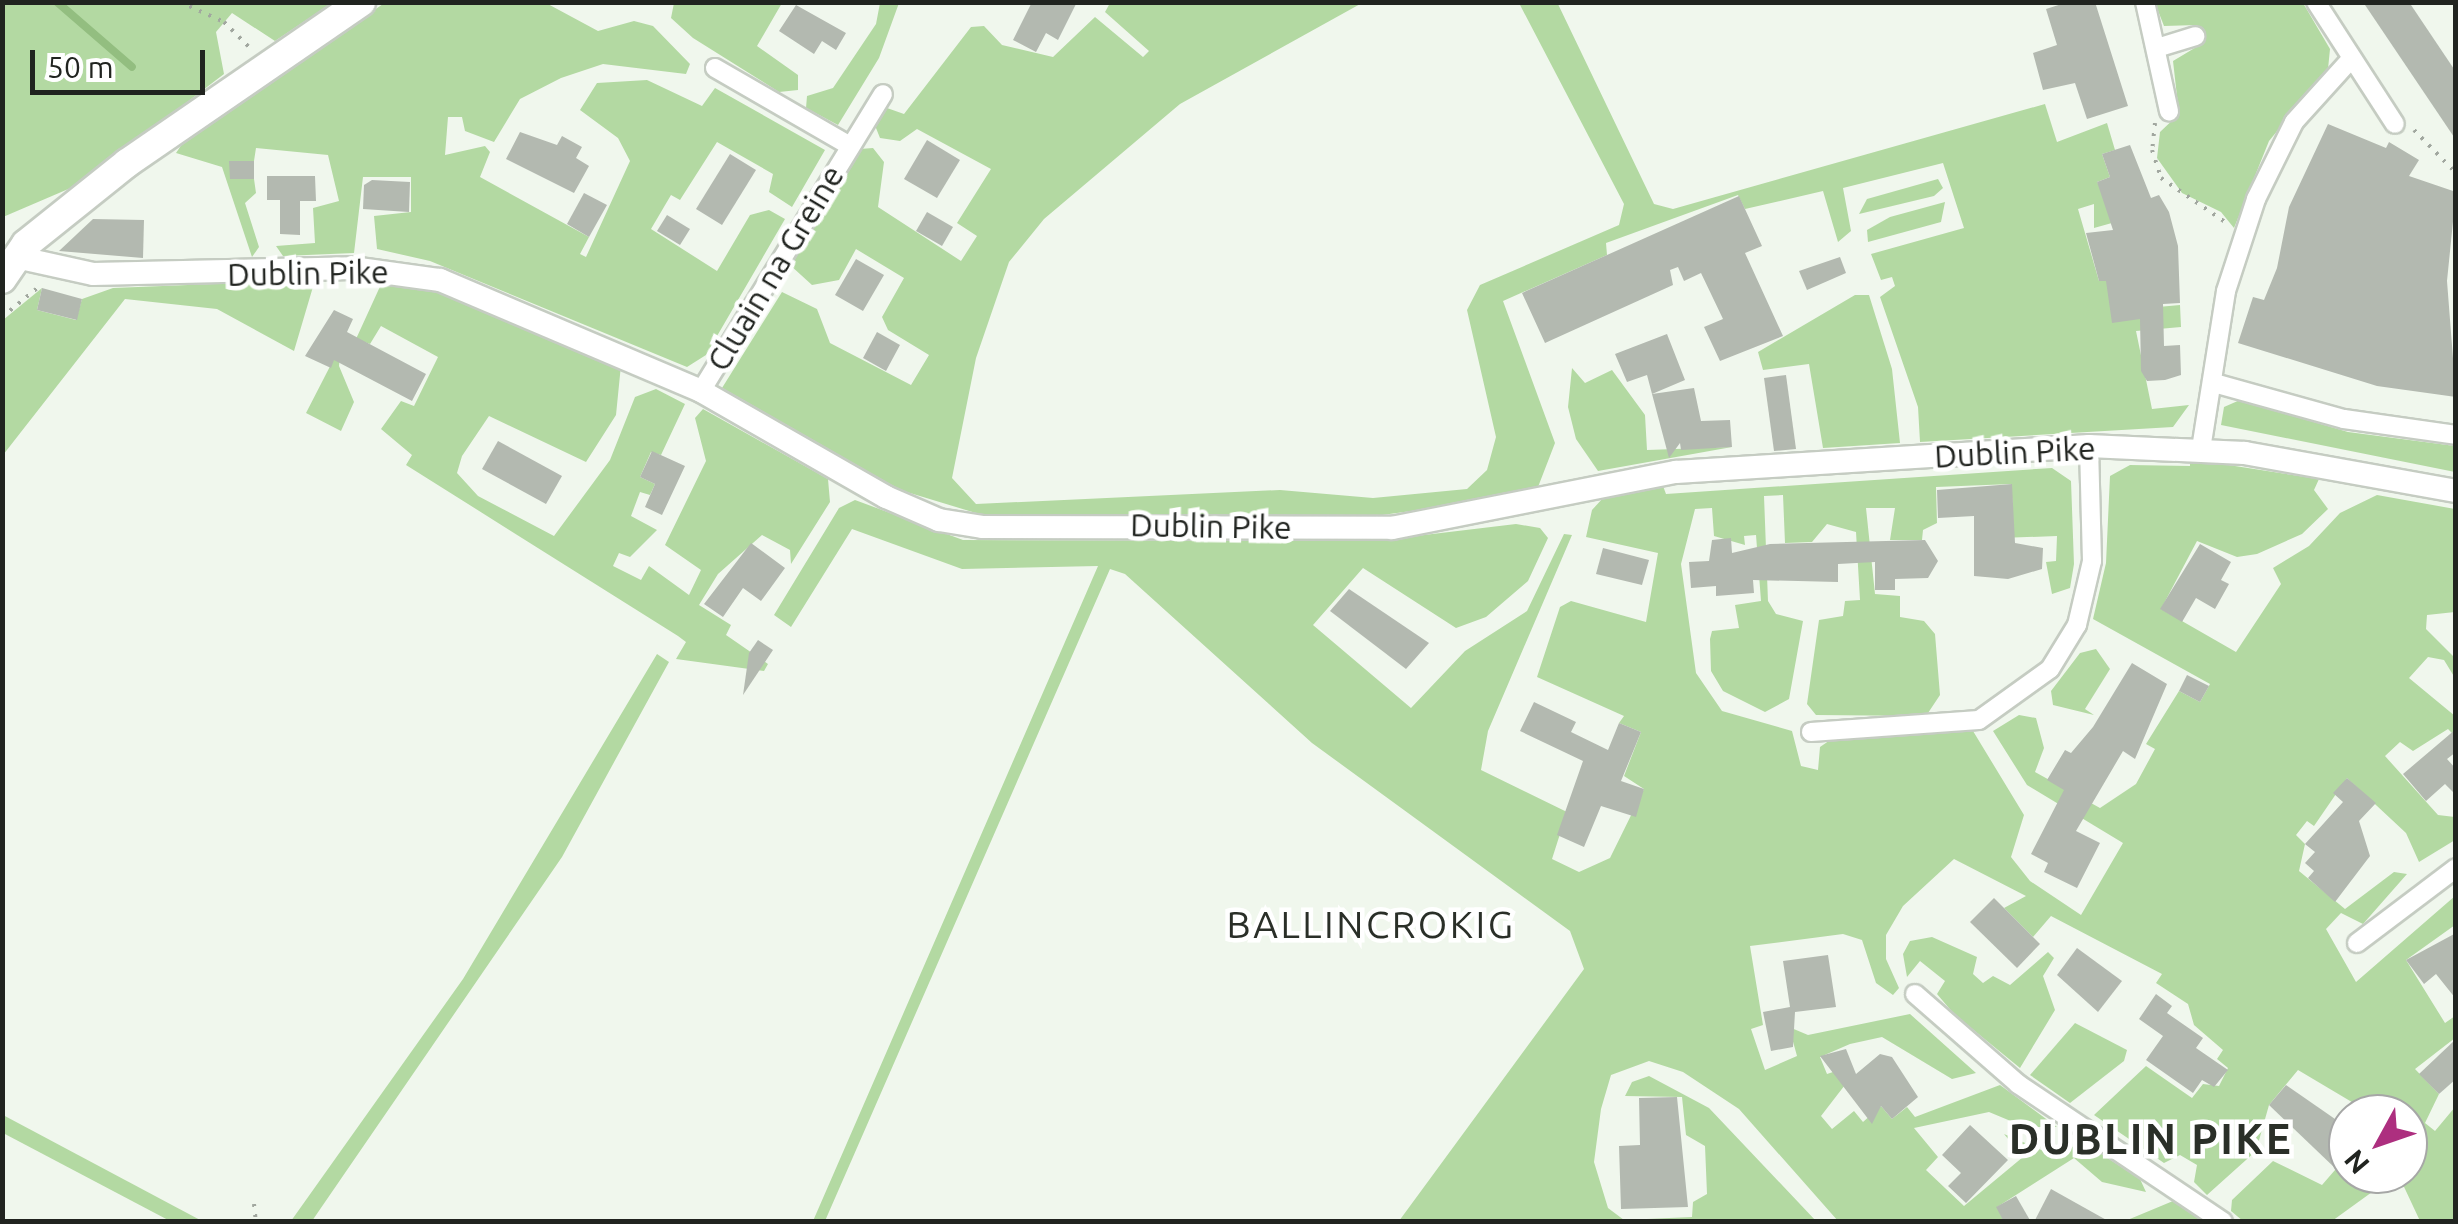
<!DOCTYPE html>
<html>
<head>
<meta charset="utf-8">
<style>
	body { margin:0 }
	#map { position:relative; width:2458px; height:1224px; overflow:hidden; background:#f0f7ed; font-family:Ubuntu,sans-serif }
	div>[style] { position:absolute }
	[style*='--x'] { left:calc(var(--x)*1px); top:calc(var(--y)*1px); width:calc(var(--w)*1px); rotate:calc(var(--a)*1deg) }
	.green>* { inset:0; background:#b3d9a2 }
	.stream>* { height:8px; margin:-4px; padding:0 4px; transform-origin:4px; border-radius:4px; background:#93be80 }
	.building>* { inset:0; background:#b3b9b0 }
	.path>* { height:4px; margin-top:-2px; transform-origin:0; background:repeating-linear-gradient(90deg,#a1a79f 0 2.5px,transparent 0 10.5px) }
	.roads { filter:drop-shadow(2px 0 #c5ccc2) drop-shadow(-2px 0 #c5ccc2) drop-shadow(0 2px #c5ccc2) drop-shadow(0 -2px #c5ccc2) }
	.minor>* { height:18px; margin:-9px; padding:0 9px; transform-origin:9px; border-radius:9px; background:#fff }
	.tertiary>* { height:22px; margin:-11px; padding:0 11px; transform-origin:11px; border-radius:11px; background:#fff }
	.secondary>* { height:28px; margin:-14px; padding:0 14px; transform-origin:14px; border-radius:14px; background:#fff }
	span { translate:-50% -50%; white-space:nowrap; text-align:center; line-height:1.15; -webkit-text-stroke:9px #fff; paint-order:stroke }
	.street-label { font-size:32px; color:#212420 }
	.quarter-label { font-size:38px; color:#2a2f28; letter-spacing:2.5px }
	.district-label { font-size:42px; color:#2a2f28; font-weight:700; letter-spacing:2.5px }
	.frame { position:absolute; inset:0; border:5px solid #212420; pointer-events:none }
	.north { position:absolute; left:2328px; top:1094px; width:100px; height:100px; box-sizing:border-box; background:#fff; border:2px solid #a6a7a6; border-radius:50%; rotate:230deg; font-size:28px; font-weight:700; line-height:40px; text-align:center; color:#212420 }
	.north::after { content:''; display:block; margin:auto; width:35px; height:45px; background:#ad2f7f; clip-path:polygon(50% 0,100% 100%,50% 72%,0 100%) }
	.scale { position:absolute; left:30px; top:50px; width:175px; height:45px; box-sizing:border-box; border:5px solid #212420; border-top:0; padding-left:12px; font-size:30px; line-height:35px; white-space:nowrap; color:#212420; -webkit-text-stroke:8px #fff; paint-order:stroke }
</style>
</head>
<body>
<div id="map">
	<div class="green">
		<i style="clip-path:polygon(386px 2px,546px 3px,598px 31px,634px 21px,653px 26px,690px 64px,686px 74px,603px 64px,561px 78px,520px 99px,494px 142px,465px 131px,462px 117px,448px 117px,445px 155px,485px 146px,490px 152px,480px 177px,589px 237px,580px 254px,586px 257px,630px 161px,618px 138px,580px 110px,597px 83px,647px 80px,702px 106px,715px 88px,825px 150px,792px 207px,769px 192px,773px 174px,717px 142px,680px 200px,671px 195px,651px 229px,717px 271px,750px 215px,769px 210px,785px 219px,706px 355px,687px 367px,430px 261px,377px 249px,374px 216px,411px 212px,411px 177px,363px 177px,354px 253px,283px 256px,276px 246px,315px 243px,313px 208px,339px 201px,328px 155px,256px 148px,254px 161px,230px 161px,230px 179px,254px 179px,256px 193px,245px 203px,259px 247px,252px 257px,222px 167px,176px 153px,186px 138px)"></i>
		<i style="clip-path:polygon(1557px 2px,1654px 204px,1673px 209px,2045px 104px,2057px 142px,2107px 123px,2115px 150px,2102px 154px,2110px 177px,2097px 182px,2119px 221px,2094px 228px,2094px 204px,2078px 209px,2099px 281px,2110px 280px,2136px 309px,2180px 305px,2181px 327px,2136px 331px,2152px 409px,2189px 405px,2173px 427px,1920px 442px,1918px 407px,1880px 297px,1895px 286px,1892px 277px,1881px 280px,1871px 254px,1964px 228px,1943px 163px,1843px 188px,1851px 231px,1838px 242px,1823px 191px,1745px 209px,1738px 195px,1606px 243px,1607px 255px,1503px 301px,1555px 443px,1538px 487px,1499px 499px,1353px 519px,989px 517px,900px 490px,722px 388px,782px 292px,817px 309px,830px 343px,911px 385px,929px 355px,888px 330px,882px 317px,904px 278px,856px 249px,839px 280px,812px 285px,790px 265px,860px 149px,873px 148px,884px 162px,878px 207px,961px 261px,977px 236px,957px 223px,991px 169px,917px 129px,900px 141px,880px 138px,874px 123px,887px 108px,904px 114px,971px 27px,984px 26px,1002px 45px,1053px 57px,1095px 17px,1143px 57px,1149px 51px,1105px 12px,1110px 3px,1362px 3px,1180px 104px,1044px 219px,1009px 262px,976px 358px,952px 478px,976px 504px,1280px 490px,1373px 498px,1467px 489px,1487px 470px,1496px 437px,1467px 310px,1480px 285px,1619px 225px,1624px 204px,1519px 3px)"></i>
		<i style="clip-path:polygon(3px 3px,332px 3px,275px 41px,232px 13px,216px 32px,224px 74px,80px 184px,3px 217px)"></i>
		<i style="clip-path:polygon(674px 3px,782px 3px,757px 46px,798px 75px,798px 90px,779px 92px,693px 38px,671px 18px)"></i>
		<i style="clip-path:polygon(880px 3px,899px 3px,879px 58px,838px 125px,806px 108px,807px 96px,833px 88px,876px 24px)"></i>
		<i style="clip-path:polygon(2155px 3px,2303px 3px,2330px 49px,2328px 69px,2269px 141px,2234px 228px,2221px 212px,2182px 193px,2157px 158px,2160px 132px,2179px 114px,2173px 61px,2203px 43px,2197px 25px,2164px 26px)"></i>
		<i style="clip-path:polygon(1938px 179px,1943px 188px,1934px 196px,1859px 214px,1867px 199px)"></i>
		<i style="clip-path:polygon(1945px 202px,1941px 222px,1868px 242px,1867px 230px,1890px 217px)"></i>
		<i style="clip-path:polygon(315px 280px,294px 351px,217px 309px,125px 299px,3px 455px,3px 320px,42px 288px,37px 310px,76px 320px,82px 299px,113px 288px)"></i>
		<i style="clip-path:polygon(383px 280px,441px 290px,621px 365px,616px 415px,586px 462px,489px 416px,462px 456px,457px 473px,478px 496px,554px 536px,610px 460px,635px 397px,656px 389px,685px 404px,661px 455px,651px 452px,640px 477px,655px 484px,650px 495px,640px 492px,631px 516px,657px 530px,630px 557px,619px 553px,613px 566px,641px 580px,649px 566px,689px 595px,701px 570px,665px 545px,706px 461px,695px 418px,703px 409px,828px 479px,830px 502px,791px 564px,790px 550px,762px 535px,718px 574px,699px 605px,731px 625px,726px 635px,768px 664px,764px 671px,676px 659px,686px 642px,678px 636px,406px 465px,412px 455px,381px 429px,401px 401px,414px 406px,438px 357px,381px 326px,370px 344px,356px 339px)"></i>
		<i style="clip-path:polygon(1855px 295px,1869px 295px,1892px 369px,1900px 443px,1823px 448px,1809px 364px,1763px 370px,1758px 352px)"></i>
		<i style="clip-path:polygon(341px 345px,339px 366px,354px 402px,341px 431px,306px 413px)"></i>
		<i style="clip-path:polygon(1572px 368px,1585px 383px,1612px 370px,1645px 415px,1647px 450px,1732px 447px,1598px 471px,1576px 439px,1568px 407px)"></i>
		<i style="clip-path:polygon(2240px 400px,2348px 432px,2455px 446px,2455px 472px,2221px 425px,2224px 407px)"></i>
		<i style="clip-path:polygon(2190px 459px,2319px 479px,2314px 490px,2328px 509px,2302px 534px,2257px 554px,2237px 557px,2197px 541px,2161px 609px,2236px 652px,2281px 584px,2273px 568px,2309px 546px,2340px 513px,2377px 495px,2455px 509px,2455px 612px,2427px 615px,2426px 629px,2455px 658px,2455px 678px,2444px 660px,2428px 657px,2409px 678px,2455px 716px,2455px 736px,2448px 729px,2413px 751px,2400px 742px,2385px 756px,2438px 815px,2455px 817px,2455px 840px,2419px 862px,2406px 833px,2347px 778px,2314px 826px,2307px 821px,2296px 835px,2305px 844px,2299px 871px,2345px 909px,2394px 872px,2407px 874px,2363px 924px,2341px 913px,2326px 929px,2356px 982px,2455px 896px,2455px 925px,2406px 960px,2445px 1023px,2455px 1016px,2455px 1038px,2415px 1069px,2439px 1094px,2425px 1123px,2435px 1131px,2455px 1107px,2455px 1221px,2420px 1221px,2398px 1174px,2408px 1174px,2408px 1114px,2372px 1114px,2298px 1070px,2269px 1105px,2256px 1151px,2207px 1195px,2194px 1182px,2197px 1165px,2180px 1155px,2164px 1163px,2094px 1115px,2146px 1066px,2192px 1098px,2203px 1084px,2219px 1086px,2228px 1068px,2217px 1059px,2223px 1050px,2194px 1025px,2188px 1004px,2156px 983px,2162px 974px,2051px 916px,2033px 937px,2004px 908px,2026px 896px,1954px 859px,1903px 906px,1886px 935px,1886px 959px,1899px 988px,1893px 995px,1876px 983px,1862px 940px,1843px 934px,1750px 946px,1763px 1025px,1751px 1029px,1765px 1070px,1797px 1056px,1789px 1027px,1808px 1035px,1910px 1014px,1976px 1073px,1952px 1079px,1882px 1037px,1850px 1044px,1820px 1057px,1827px 1074px,1842px 1069px,1848px 1081px,1821px 1116px,1832px 1129px,1854px 1111px,1863px 1122px,1881px 1106px,1892px 1119px,1907px 1107px,1915px 1117px,2000px 1085px,2057px 1127px,2025px 1127px,1989px 1112px,1914px 1128px,1938px 1157px,1926px 1170px,1964px 1206px,2023px 1157px,2004px 1134px,2046px 1152px,2086px 1144px,2140px 1179px,2146px 1192px,2102px 1182px,2074px 1158px,1997px 1207px,2004px 1221px,1838px 1221px,1739px 1109px,1683px 1072px,1649px 1061px,1611px 1075px,1601px 1109px,1594px 1162px,1608px 1208px,1624px 1220px,1692px 1217px,1693px 1202px,1707px 1194px,1705px 1146px,1686px 1135px,1682px 1097px,1625px 1096px,1632px 1082px,1649px 1076px,1709px 1108px,1816px 1221px,1399px 1221px,1584px 969px,1570px 931px,1312px 743px,1125px 574px,1110px 569px,825px 1221px,813px 1221px,1098px 566px,962px 569px,852px 529px,791px 627px,774px 615px,839px 508px,855px 500px,963px 540px,1374px 541px,1516px 524px,1540px 528px,1548px 538px,1528px 581px,1486px 617px,1456px 628px,1363px 568px,1313px 625px,1411px 708px,1465px 651px,1527px 611px,1564px 534px,1572px 535px,1488px 731px,1481px 770px,1567px 812px,1552px 859px,1579px 872px,1610px 858px,1644px 789px,1624px 776px,1641px 732px,1619px 723px,1624px 716px,1537px 677px,1560px 607px,1571px 601px,1646px 622px,1658px 553px,1586px 537px,1592px 510px,1603px 498px,1663px 486px,1666px 494px,2052px 468px,2071px 481px,2074px 564px,2070px 588px,2052px 594px,2046px 562px,2056px 561px,2057px 536px,2000px 538px,2013px 510px,2011px 484px,1936px 487px,1937px 523px,1923px 530px,1922px 540px,1890px 540px,1895px 508px,1866px 508px,1875px 594px,1900px 596px,1900px 617px,1924px 621px,1935px 634px,1940px 695px,1926px 716px,1816px 715px,1807px 704px,1819px 620px,1843px 616px,1845px 601px,1860px 600px,1856px 532px,1827px 524px,1812px 542px,1785px 543px,1783px 495px,1764px 496px,1768px 601px,1776px 614px,1803px 621px,1789px 699px,1765px 712px,1723px 691px,1711px 671px,1710px 639px,1712px 631px,1739px 628px,1735px 605px,1761px 601px,1756px 535px,1744px 536px,1745px 545px,1714px 536px,1712px 508px,1695px 509px,1681px 564px,1696px 673px,1722px 711px,1792px 731px,1801px 766px,1818px 770px,1820px 747px,1836px 736px,1973px 731px,2024px 815px,2011px 857px,2030px 881px,2081px 915px,2123px 843px,2027px 785px,1993px 731px,2019px 715px,2036px 718px,2044px 748px,2035px 772px,2100px 808px,2136px 784px,2155px 749px,2146px 744px,2179px 691px,2200px 702px,2210px 684px,2093px 619px,2106px 563px,2110px 476px,2130px 465px,2190px 466px)"></i>
		<i style="clip-path:polygon(2096px 649px,2110px 669px,2085px 709px,2094px 715px,2053px 705px,2051px 691px,2080px 653px)"></i>
		<i style="clip-path:polygon(657px 654px,669px 662px,562px 857px,312px 1221px,291px 1221px,463px 979px)"></i>
		<i style="clip-path:polygon(1932px 937px,1977px 957px,1973px 974px,1983px 983px,1993px 976px,2010px 985px,2048px 952px,2054px 958px,2043px 976px,2055px 1010px,2020px 1068px,1954px 1014px,1937px 994px,1945px 981px,1920px 961px,1907px 977px,1903px 954px,1910px 941px)"></i>
		<i style="clip-path:polygon(2075px 1023px,2127px 1050px,2124px 1061px,2070px 1103px,2030px 1075px)"></i>
		<i style="clip-path:polygon(3px 1115px,202px 1221px,170px 1221px,3px 1133px)"></i>
		<i style="clip-path:polygon(2348px 1155px,2348px 1174px,2397px 1174px,2332px 1221px,2243px 1221px,2231px 1211px,2232px 1200px,2273px 1161px,2322px 1185px)"></i>
		<i style="clip-path:polygon(2173px 1201px,2205px 1221px,2099px 1222px,2125px 1221px)"></i>
	</div>
	<div class="stream">
		<i style="--x:57;--y:2;--w:99;--a:40.9"></i>
	</div>
	<div class="building">
		<i style="clip-path:polygon(1032px 2px,1077px 2px,1058px 40px,1046px 33px,1036px 52px,1013px 40px)"></i>
		<i style="clip-path:polygon(2068px 2px,2095px 2px,2128px 106px,2087px 119px,2075px 83px,2043px 90px,2033px 53px,2057px 45px,2046px 9px)"></i>
		<i style="clip-path:polygon(2363px 2px,2409px 2px,2456px 72px,2456px 140px)"></i>
		<i style="clip-path:polygon(796px 5px,846px 33px,836px 50px,822px 41px,814px 54px,779px 31px)"></i>
		<i style="clip-path:polygon(2328px 124px,2386px 148px,2389px 142px,2419px 160px,2409px 176px,2456px 192px,2447px 281px,2456px 397px,2377px 386px,2238px 343px,2253px 297px,2264px 300px,2277px 268px,2289px 207px)"></i>
		<i style="clip-path:polygon(520px 132px,557px 145px,562px 136px,582px 147px,576px 158px,589px 166px,574px 193px,506px 159px)"></i>
		<i style="clip-path:polygon(927px 140px,960px 160px,937px 198px,904px 179px)"></i>
		<i style="clip-path:polygon(2130px 145px,2151px 198px,2159px 195px,2169px 212px,2178px 246px,2180px 303px,2163px 304px,2164px 346px,2180px 345px,2181px 375px,2165px 380px,2147px 381px,2141px 371px,2140px 319px,2112px 323px,2106px 281px,2099px 281px,2086px 233px,2113px 230px,2097px 182px,2110px 177px,2102px 154px)"></i>
		<i style="clip-path:polygon(730px 154px,756px 170px,722px 225px,696px 209px)"></i>
		<i style="clip-path:polygon(229px 161px,254px 161px,254px 179px,230px 179px)"></i>
		<i style="clip-path:polygon(267px 176px,315px 176px,316px 201px,300px 201px,300px 235px,280px 234px,280px 200px,267px 200px)"></i>
		<i style="clip-path:polygon(372px 180px,410px 182px,409px 212px,363px 209px,364px 185px)"></i>
		<i style="clip-path:polygon(584px 193px,607px 205px,589px 237px,567px 224px)"></i>
		<i style="clip-path:polygon(1739px 196px,1762px 246px,1745px 253px,1783px 336px,1720px 361px,1704px 327px,1723px 319px,1701px 273px,1684px 281px,1678px 267px,1670px 270px,1673px 285px,1545px 343px,1522px 293px)"></i>
		<i style="clip-path:polygon(927px 212px,953px 227px,942px 246px,916px 231px)"></i>
		<i style="clip-path:polygon(667px 215px,690px 229px,680px 245px,657px 231px)"></i>
		<i style="clip-path:polygon(93px 219px,144px 220px,143px 258px,59px 251px)"></i>
		<i style="clip-path:polygon(1840px 257px,1846px 273px,1807px 290px,1799px 271px)"></i>
		<i style="clip-path:polygon(856px 259px,884px 275px,863px 311px,835px 295px)"></i>
		<i style="clip-path:polygon(42px 288px,82px 299px,77px 320px,37px 310px)"></i>
		<i style="clip-path:polygon(334px 310px,353px 319px,347px 332px,426px 374px,412px 401px,334px 360px,331px 368px,305px 356px)"></i>
		<i style="clip-path:polygon(877px 332px,900px 345px,886px 371px,863px 358px)"></i>
		<i style="clip-path:polygon(1667px 334px,1685px 380px,1652px 394px,1647px 375px,1627px 382px,1615px 354px)"></i>
		<i style="clip-path:polygon(1786px 375px,1796px 449px,1774px 451px,1764px 378px)"></i>
		<i style="clip-path:polygon(1694px 388px,1701px 421px,1730px 420px,1732px 447px,1681px 450px,1680px 443px,1669px 458px,1652px 394px)"></i>
		<i style="clip-path:polygon(498px 441px,562px 476px,546px 504px,482px 469px)"></i>
		<i style="clip-path:polygon(652px 451px,685px 466px,662px 515px,645px 507px,655px 484px,640px 477px)"></i>
		<i style="clip-path:polygon(2012px 484px,2015px 543px,2043px 548px,2042px 569px,2008px 579px,1974px 576px,1974px 516px,1938px 518px,1937px 490px)"></i>
		<i style="clip-path:polygon(1731px 538px,1732px 553px,1770px 544px,1925px 540px,1938px 561px,1928px 578px,1895px 579px,1895px 590px,1875px 590px,1875px 562px,1838px 564px,1838px 582px,1753px 580px,1754px 593px,1716px 596px,1716px 586px,1691px 588px,1689px 562px,1709px 561px,1712px 540px)"></i>
		<i style="clip-path:polygon(751px 543px,785px 568px,761px 601px,743px 588px,723px 617px,704px 604px)"></i>
		<i style="clip-path:polygon(2200px 544px,2231px 562px,2221px 580px,2229px 584px,2215px 609px,2196px 598px,2182px 622px,2160px 609px)"></i>
		<i style="clip-path:polygon(1603px 548px,1649px 560px,1642px 585px,1596px 574px)"></i>
		<i style="clip-path:polygon(1349px 589px,1429px 643px,1406px 669px,1330px 611px)"></i>
		<i style="clip-path:polygon(758px 640px,773px 650px,743px 695px,749px 653px)"></i>
		<i style="clip-path:polygon(2132px 663px,2167px 684px,2135px 759px,2123px 751px,2076px 831px,2100px 843px,2077px 888px,2044px 872px,2048px 863px,2031px 854px,2064px 790px,2047px 780px,2065px 750px,2071px 753px,2093px 727px)"></i>
		<i style="clip-path:polygon(2187px 675px,2209px 686px,2200px 702px,2179px 691px)"></i>
		<i style="clip-path:polygon(1534px 702px,1576px 722px,1571px 732px,1608px 750px,1619px 723px,1641px 732px,1621px 781px,1644px 789px,1636px 817px,1601px 806px,1584px 847px,1557px 835px,1583px 761px,1520px 731px)"></i>
		<i style="clip-path:polygon(2456px 729px,2456px 752px,2447px 759px,2456px 769px,2456px 795px,2445px 784px,2426px 801px,2403px 774px)"></i>
		<i style="clip-path:polygon(2347px 778px,2376px 803px,2359px 821px,2370px 856px,2335px 902px,2308px 878px,2314px 871px,2305px 863px,2315px 852px,2305px 844px,2343px 802px,2333px 793px)"></i>
		<i style="clip-path:polygon(1994px 898px,2040px 944px,2017px 968px,1970px 922px)"></i>
		<i style="clip-path:polygon(2456px 933px,2456px 999px,2436px 974px,2424px 984px,2406px 960px)"></i>
		<i style="clip-path:polygon(2077px 948px,2122px 981px,2098px 1012px,2057px 975px)"></i>
		<i style="clip-path:polygon(1828px 955px,1836px 1007px,1795px 1012px,1793px 1047px,1771px 1051px,1763px 1012px,1790px 1007px,1783px 961px)"></i>
		<i style="clip-path:polygon(2156px 994px,2172px 1006px,2167px 1013px,2203px 1038px,2196px 1048px,2228px 1070px,2214px 1087px,2202px 1080px,2193px 1093px,2146px 1060px,2163px 1036px,2139px 1019px)"></i>
		<i style="clip-path:polygon(2456px 1039px,2456px 1079px,2439px 1094px,2419px 1074px)"></i>
		<i style="clip-path:polygon(1846px 1049px,1856px 1074px,1880px 1054px,1892px 1057px,1918px 1097px,1892px 1119px,1881px 1106px,1872px 1124px,1820px 1056px)"></i>
		<i style="clip-path:polygon(2286px 1085px,2348px 1128px,2348px 1155px,2336px 1169px,2269px 1105px)"></i>
		<i style="clip-path:polygon(1677px 1097px,1688px 1207px,1621px 1209px,1619px 1146px,1640px 1145px,1639px 1098px)"></i>
		<i style="clip-path:polygon(1970px 1125px,2008px 1160px,1966px 1203px,1948px 1186px,1961px 1173px,1942px 1155px)"></i>
		<i style="clip-path:polygon(2051px 1189px,2110px 1222px,2034px 1222px)"></i>
		<i style="clip-path:polygon(2016px 1196px,2031px 1222px,2004px 1222px,1996px 1207px)"></i>
	</div>
	<div class="path">
		<i style="--x:180;--y:2;--w:48;--a:24.4"></i>
		<i style="--x:224;--y:22;--w:37;--a:45"></i>
		<i style="--x:2155;--y:123;--w:27;--a:96"></i>
		<i style="--x:2152;--y:150;--w:29;--a:72"></i>
		<i style="--x:2161;--y:178;--w:78;--a:34.5"></i>
		<i style="--x:2414;--y:130;--w:60;--a:45.7"></i>
		<i style="--x:2;--y:317;--w:50;--a:-39.4"></i>
		<i style="--x:254;--y:1204;--w:18;--a:84"></i>
	</div>
	<div class="roads">
		<div class="minor">
			<i style="--x:2145;--y:2;--w:112;--a:77.6"></i>
			<i style="--x:2316;--y:2;--w:145;--a:57.1"></i>
			<i style="--x:2160;--y:47;--w:37;--a:-17"></i>
			<i style="--x:715;--y:68;--w:156;--a:30"></i>
			<i style="--x:2214;--y:383;--w:135;--a:15.5"></i>
			<i style="--x:2344;--y:419;--w:113;--a:8.1"></i>
			<i style="--x:701;--y:391;--w:348;--a:-58.5"></i>
			<i style="--x:2201;--y:449;--w:160;--a:-81"></i>
			<i style="--x:2226;--y:291;--w:97;--a:-71.9"></i>
			<i style="--x:2256;--y:199;--w:86;--a:-63.7"></i>
			<i style="--x:2294;--y:122;--w:84;--a:-47.9"></i>
			<i style="--x:1811;--y:732;--w:168;--a:-4.1"></i>
			<i style="--x:1979;--y:720;--w:87;--a:-35.7"></i>
			<i style="--x:2050;--y:669;--w:52;--a:-58.5"></i>
			<i style="--x:2077;--y:625;--w:66;--a:-76.8"></i>
			<i style="--x:2092;--y:561;--w:115;--a:-91.5"></i>
			<i style="--x:2357;--y:943;--w:124;--a:-37.1"></i>
			<i style="--x:1915;--y:994;--w:137;--a:41.1"></i>
			<i style="--x:2018;--y:1084;--w:247;--a:33.9"></i>
		</div>
		<div class="tertiary">
			<i style="--x:16;--y:257;--w:79;--a:12.4"></i>
			<i style="--x:93;--y:274;--w:259;--a:-1.3"></i>
			<i style="--x:352;--y:268;--w:89;--a:7.8"></i>
			<i style="--x:440;--y:280;--w:284;--a:23"></i>
			<i style="--x:701;--y:391;--w:213;--a:29.8"></i>
			<i style="--x:886;--y:497;--w:58;--a:23.5"></i>
			<i style="--x:939;--y:520;--w:45;--a:9"></i>
			<i style="--x:983;--y:527;--w:409;--a:0.1"></i>
			<i style="--x:1392;--y:528;--w:289;--a:-11.2"></i>
			<i style="--x:1676;--y:472;--w:414;--a:-3.6"></i>
			<i style="--x:2089;--y:446;--w:156;--a:2.6"></i>
			<i style="--x:2245;--y:453;--w:214;--a:10.2"></i>
		</div>
		<div class="secondary">
			<i style="--x:2;--y:279;--w:42;--a:-55.6"></i>
			<i style="--x:26;--y:244;--w:129;--a:-38.7"></i>
			<i style="--x:127;--y:163;--w:284;--a:-34.5"></i>
		</div>
	</div>
	<div class="street-label">
		<span style="left:775px;top:268px;rotate:-59deg">Cluain na Greine</span>
		<span style="left:308px;top:273px;rotate:-1deg">Dublin Pike</span>
		<span style="left:2015px;top:452px;rotate:-3deg">Dublin Pike</span>
		<span style="left:1211px;top:526px;rotate:1deg">Dublin Pike</span>
	</div>
	<div class="quarter-label">
		<span style="left:1371px;top:925px">BALLINCROKIG</span>
	</div>
	<div class="district-label">
		<span style="left:2151px;top:1139px">DUBLIN PIKE</span>
	</div>
	<div class="frame"></div>
	<div class="north">N</div>
	<div class="scale">50 m</div>
</div>
</body>
</html>
